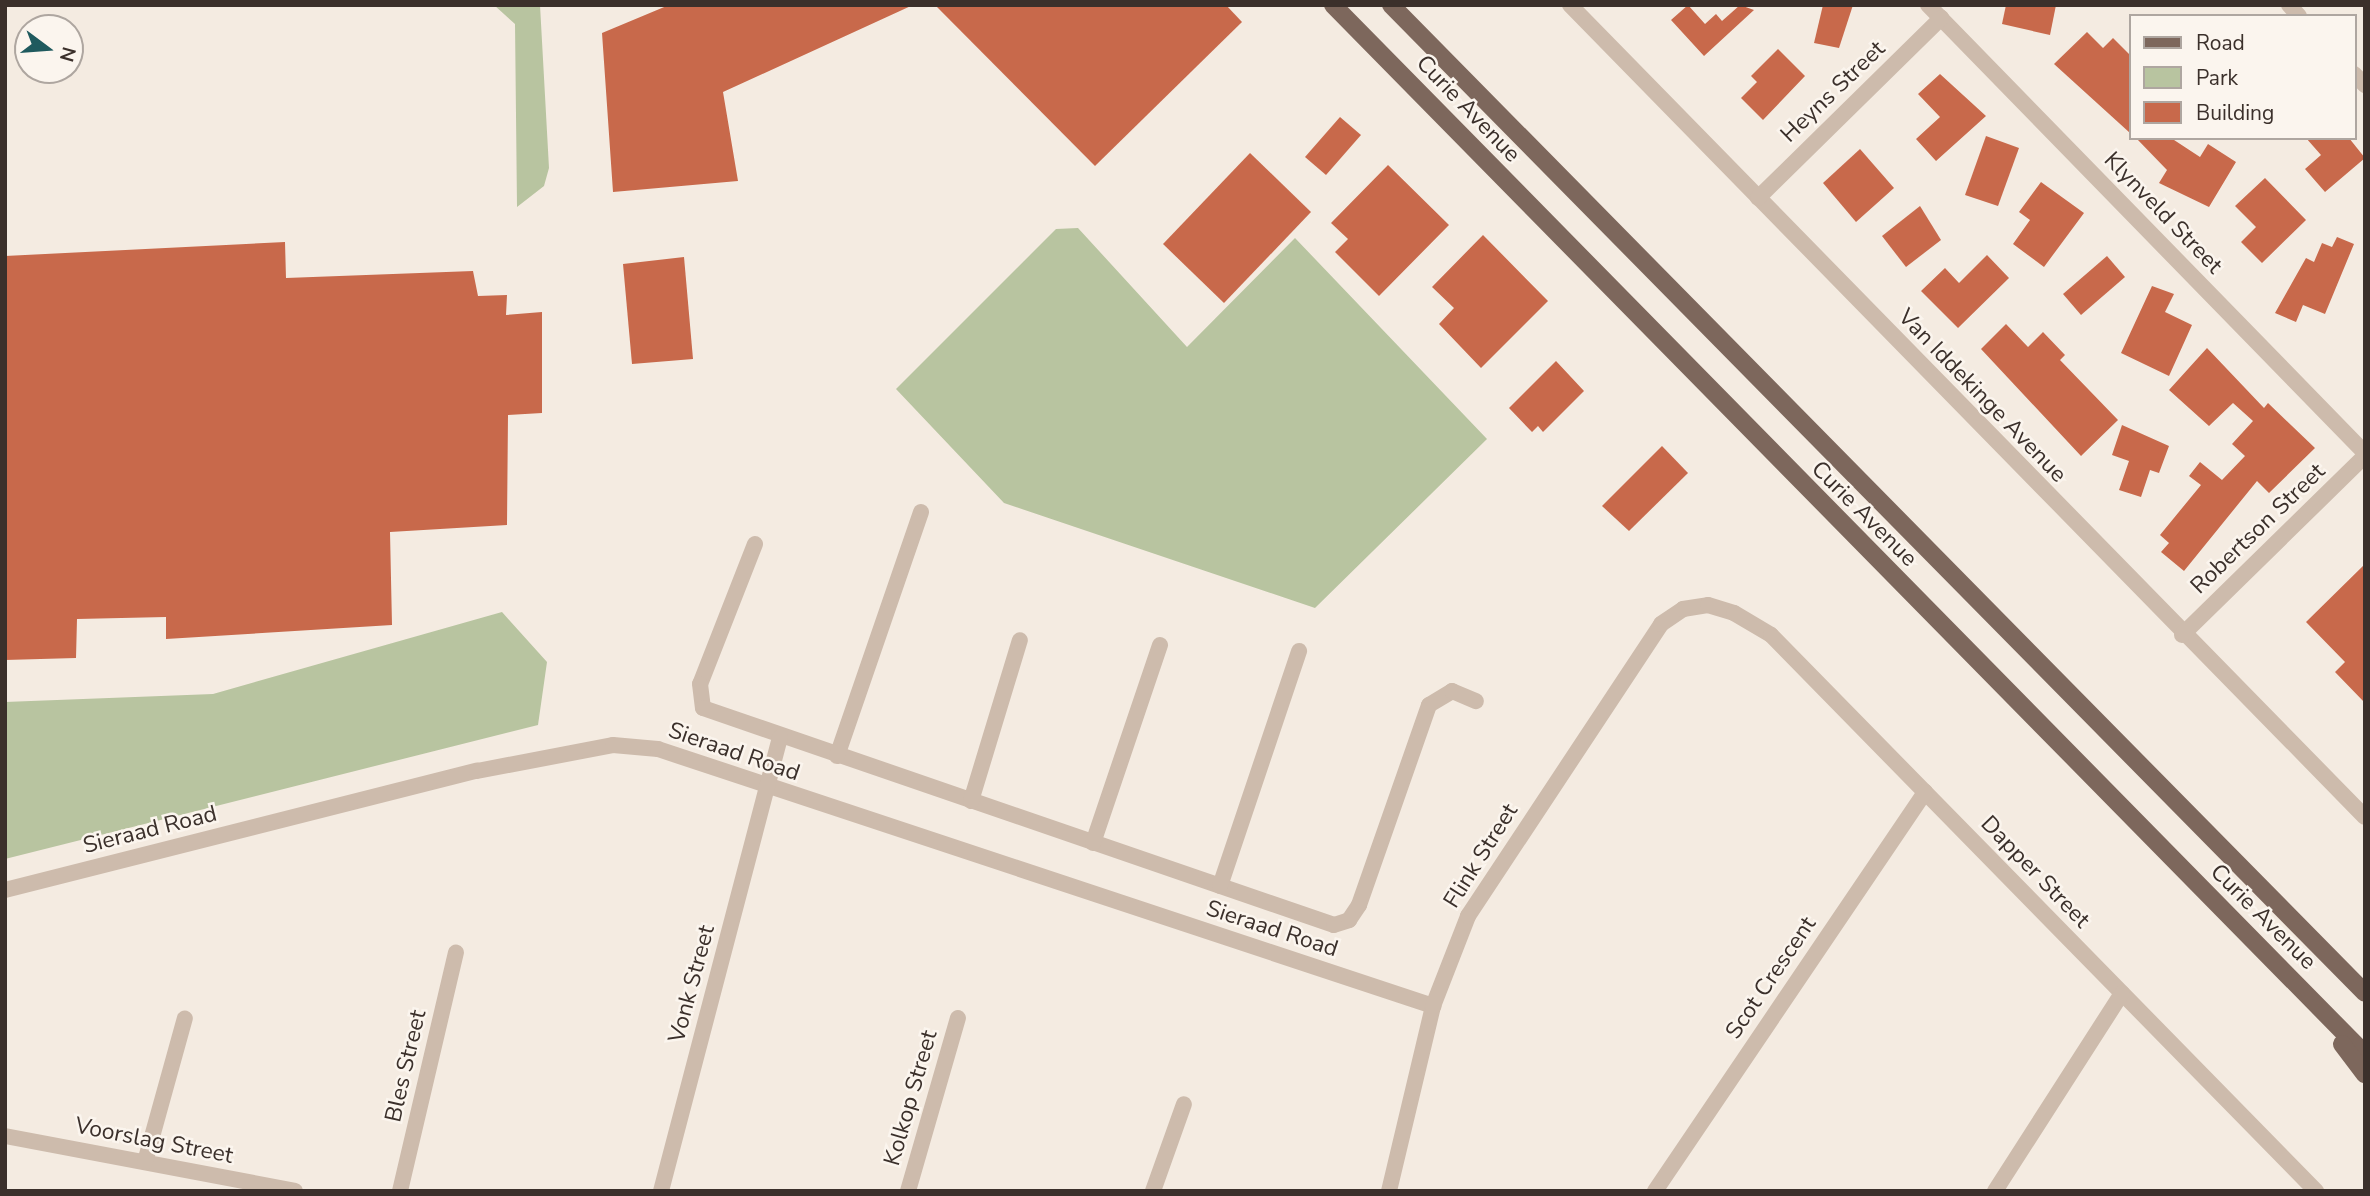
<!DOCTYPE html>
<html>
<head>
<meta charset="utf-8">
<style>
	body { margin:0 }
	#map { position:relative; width:2370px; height:1196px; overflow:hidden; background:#f4ebe1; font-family:"Nunito Sans",sans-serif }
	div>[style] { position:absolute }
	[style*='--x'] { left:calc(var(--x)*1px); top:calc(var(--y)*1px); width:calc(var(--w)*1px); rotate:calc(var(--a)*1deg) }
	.green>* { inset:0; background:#b8c4a0 }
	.building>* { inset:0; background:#c8694b }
	.street>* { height:16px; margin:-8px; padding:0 8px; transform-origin:8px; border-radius:8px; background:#cdbbac }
	.primary>* { height:18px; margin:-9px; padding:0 9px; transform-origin:9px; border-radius:9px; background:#7d675c }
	span { translate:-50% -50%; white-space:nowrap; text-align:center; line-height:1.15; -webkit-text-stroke:5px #fbf5ee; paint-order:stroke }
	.street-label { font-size:23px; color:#3b302b }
	.frame { position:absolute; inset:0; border:7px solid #3b302b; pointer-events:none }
	.legend { position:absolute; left:2129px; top:14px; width:228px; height:126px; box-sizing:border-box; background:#fbf5ee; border:2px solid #aea6a0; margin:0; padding:9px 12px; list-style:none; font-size:21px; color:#3b302b }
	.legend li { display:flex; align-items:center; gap:14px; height:35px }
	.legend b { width:35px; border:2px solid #aea6a0 }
	.north { position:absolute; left:14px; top:14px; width:70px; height:70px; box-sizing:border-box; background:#fbf5ee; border:2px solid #aea6a0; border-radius:50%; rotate:106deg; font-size:19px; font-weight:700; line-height:28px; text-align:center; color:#3b302b }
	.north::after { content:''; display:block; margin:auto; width:24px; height:32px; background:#1f5a5e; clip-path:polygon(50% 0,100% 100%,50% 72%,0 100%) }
</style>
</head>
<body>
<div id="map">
	<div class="green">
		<i style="clip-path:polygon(494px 5px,540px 5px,549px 168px,544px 186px,517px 207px,515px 24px)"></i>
		<i style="clip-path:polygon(1078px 228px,1187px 347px,1295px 238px,1487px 439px,1315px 608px,1004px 503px,896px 389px,1056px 229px)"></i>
		<i style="clip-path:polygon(502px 612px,547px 662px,538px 725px,5px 859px,5px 702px,213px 694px)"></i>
	</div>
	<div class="building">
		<i style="clip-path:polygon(669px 5px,913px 5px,723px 92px,738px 181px,613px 192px,602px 33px)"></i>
		<i style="clip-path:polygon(935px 5px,1226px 5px,1242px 22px,1095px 166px)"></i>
		<i style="clip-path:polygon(1688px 5px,1705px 24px,1716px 14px,1722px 21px,1740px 5px,1754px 10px,1704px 56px,1671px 20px)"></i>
		<i style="clip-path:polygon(1823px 5px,1853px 5px,1839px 48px,1814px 43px)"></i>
		<i style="clip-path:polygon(2006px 5px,2056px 5px,2050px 35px,2002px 24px)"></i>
		<i style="clip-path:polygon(2087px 32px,2103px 48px,2113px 38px,2130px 55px,2130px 133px,2054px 64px)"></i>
		<i style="clip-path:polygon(1778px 49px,1805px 76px,1763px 120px,1741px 98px,1757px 82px,1751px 76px)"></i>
		<i style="clip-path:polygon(1940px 74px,1986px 116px,1936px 161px,1916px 139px,1940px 117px,1918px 94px)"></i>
		<i style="clip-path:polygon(1340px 117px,1361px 135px,1326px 175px,1305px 157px)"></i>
		<i style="clip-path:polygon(1986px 136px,2019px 148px,1998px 206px,1965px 195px)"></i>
		<i style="clip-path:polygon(2136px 138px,2171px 138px,2200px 157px,2208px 144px,2236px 162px,2209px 207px,2159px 183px,2167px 170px)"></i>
		<i style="clip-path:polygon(2306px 138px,2349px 138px,2365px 158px,2325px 192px,2305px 169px,2321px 155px)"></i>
		<i style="clip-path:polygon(1860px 149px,1894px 188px,1856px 222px,1823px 183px)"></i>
		<i style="clip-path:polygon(1250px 153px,1311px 212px,1224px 303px,1163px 244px)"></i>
		<i style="clip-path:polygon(1388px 165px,1449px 225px,1379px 296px,1335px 252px,1348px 239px,1331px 223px)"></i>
		<i style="clip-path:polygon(2265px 178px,2306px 220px,2262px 263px,2241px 242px,2256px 227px,2235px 206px)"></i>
		<i style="clip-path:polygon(2041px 182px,2084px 213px,2044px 267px,2013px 244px,2030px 220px,2019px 212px)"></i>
		<i style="clip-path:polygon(1920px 206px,1941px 240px,1906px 267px,1882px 236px)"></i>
		<i style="clip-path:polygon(1483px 235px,1548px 301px,1481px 368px,1439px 324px,1454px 308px,1432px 287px)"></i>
		<i style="clip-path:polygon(2337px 237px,2354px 244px,2325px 314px,2303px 305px,2296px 322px,2275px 313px,2306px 258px,2314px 262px,2322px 243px,2332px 247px)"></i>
		<i style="clip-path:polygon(285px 242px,286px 278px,473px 271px,478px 296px,507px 295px,506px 315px,542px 312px,542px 413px,508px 415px,507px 525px,390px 532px,392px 625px,166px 639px,166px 617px,77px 619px,76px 658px,5px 660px,5px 256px)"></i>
		<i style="clip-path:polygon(1987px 255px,2009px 278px,1958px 328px,1921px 291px,1945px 268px,1959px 283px)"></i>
		<i style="clip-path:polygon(2107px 256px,2125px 277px,2081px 315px,2063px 294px)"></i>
		<i style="clip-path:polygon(684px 257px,693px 359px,632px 364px,623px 264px)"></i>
		<i style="clip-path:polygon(2152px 286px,2174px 294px,2165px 312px,2192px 325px,2169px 376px,2121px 353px)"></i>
		<i style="clip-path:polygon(2006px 324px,2028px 347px,2043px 332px,2065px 355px,2060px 360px,2118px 420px,2081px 456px,1981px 349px)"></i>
		<i style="clip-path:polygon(2207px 348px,2264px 408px,2268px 403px,2315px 448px,2269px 493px,2257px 481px,2184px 571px,2161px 552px,2169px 543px,2160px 535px,2201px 485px,2189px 476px,2200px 462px,2222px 480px,2245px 456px,2232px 444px,2253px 421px,2233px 403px,2209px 426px,2169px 390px)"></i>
		<i style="clip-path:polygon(1556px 361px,1584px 391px,1543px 432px,1538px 426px,1532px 432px,1509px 408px)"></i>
		<i style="clip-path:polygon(2122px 425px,2169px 446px,2159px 473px,2150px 470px,2141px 497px,2119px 490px,2129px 461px,2112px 455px)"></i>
		<i style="clip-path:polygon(1662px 446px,1688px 473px,1629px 531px,1602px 506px)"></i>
		<i style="clip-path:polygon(2365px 564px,2365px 703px,2335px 672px,2345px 662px,2306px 622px)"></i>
	</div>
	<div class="street">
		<i style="--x:1570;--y:5;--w:1136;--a:45.61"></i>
		<i style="--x:1928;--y:5;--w:626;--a:45.71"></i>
		<i style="--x:2289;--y:5;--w:15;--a:48"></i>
		<i style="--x:2354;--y:74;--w:16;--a:45"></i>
		<i style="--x:1758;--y:198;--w:257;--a:-44.5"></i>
		<i style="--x:755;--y:544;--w:150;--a:111.4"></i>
		<i style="--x:700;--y:684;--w:24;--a:83"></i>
		<i style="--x:703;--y:708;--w:667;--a:18.98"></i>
		<i style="--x:1334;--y:925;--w:16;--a:-18"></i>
		<i style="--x:1349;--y:920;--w:18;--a:-56"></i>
		<i style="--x:1359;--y:905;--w:212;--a:-70.7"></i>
		<i style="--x:1429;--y:705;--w:27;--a:-31"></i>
		<i style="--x:1452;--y:691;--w:26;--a:23"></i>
		<i style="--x:2182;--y:635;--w:256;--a:-44.4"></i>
		<i style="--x:837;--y:756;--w:258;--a:-71"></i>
		<i style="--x:971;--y:801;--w:168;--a:-73.1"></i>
		<i style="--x:1093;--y:843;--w:209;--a:-71.3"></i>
		<i style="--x:1220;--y:886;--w:248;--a:-71.4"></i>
		<i style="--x:5;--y:890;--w:487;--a:-14.2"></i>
		<i style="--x:477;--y:771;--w:138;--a:-10.8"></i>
		<i style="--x:613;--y:745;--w:45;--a:5.1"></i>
		<i style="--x:658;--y:749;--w:817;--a:18.35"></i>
		<i style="--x:5;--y:1136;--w:295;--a:10.7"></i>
		<i style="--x:145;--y:1162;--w:149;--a:-74.5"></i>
		<i style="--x:400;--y:1191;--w:245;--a:-76.8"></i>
		<i style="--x:661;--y:1191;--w:469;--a:-75.3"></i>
		<i style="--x:908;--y:1191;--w:180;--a:-73.9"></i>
		<i style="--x:1153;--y:1191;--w:92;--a:-70.4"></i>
		<i style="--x:1389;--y:1191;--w:190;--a:-76.6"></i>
		<i style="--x:1433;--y:1006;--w:97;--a:-68.7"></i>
		<i style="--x:1468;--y:916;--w:350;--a:-56.5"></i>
		<i style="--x:1661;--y:624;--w:27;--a:-34"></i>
		<i style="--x:1683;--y:609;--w:25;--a:-9"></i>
		<i style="--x:1708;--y:605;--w:27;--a:17"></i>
		<i style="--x:1734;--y:613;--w:43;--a:30.7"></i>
		<i style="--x:1771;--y:635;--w:779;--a:45.57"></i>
		<i style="--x:1655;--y:1191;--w:482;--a:-55.9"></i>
		<i style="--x:1995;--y:1191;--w:235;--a:-57.3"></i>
	</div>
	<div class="primary">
		<i style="--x:1333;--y:5;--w:1472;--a:45.47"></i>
		<i style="--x:1391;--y:5;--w:1387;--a:45.41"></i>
		<i style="--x:2342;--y:1044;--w:38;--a:53"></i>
	</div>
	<div class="street-label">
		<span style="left:1833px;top:92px;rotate:-44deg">Heyns Street</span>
		<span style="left:1468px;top:109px;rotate:46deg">Curie Avenue</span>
		<span style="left:2163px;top:213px;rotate:46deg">Klynveld Street</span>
		<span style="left:1982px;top:396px;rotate:46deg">Van Iddekinge Avenue</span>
		<span style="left:1864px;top:514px;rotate:45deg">Curie Avenue</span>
		<span style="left:2258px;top:529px;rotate:-44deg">Robertson Street</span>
		<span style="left:734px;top:752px;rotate:19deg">Sieraad Road</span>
		<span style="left:150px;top:830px;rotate:-14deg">Sieraad Road</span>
		<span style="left:1481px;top:856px;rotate:-58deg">Flink Street</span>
		<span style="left:2035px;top:872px;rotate:46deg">Dapper Street</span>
		<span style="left:2263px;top:917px;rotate:45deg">Curie Avenue</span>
		<span style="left:1272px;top:929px;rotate:18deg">Sieraad Road</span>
		<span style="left:1771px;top:978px;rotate:-56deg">Scot Crescent</span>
		<span style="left:692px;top:984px;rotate:-75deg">Vonk Street</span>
		<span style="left:406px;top:1066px;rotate:-77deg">Bles Street</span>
		<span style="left:911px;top:1098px;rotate:-74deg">Kolkop Street</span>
		<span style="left:154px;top:1141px;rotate:11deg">Voorslag Street</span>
	</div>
	<div class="frame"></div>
	<ul class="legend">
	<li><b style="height:9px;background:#7d675c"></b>Road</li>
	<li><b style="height:19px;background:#b8c4a0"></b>Park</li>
	<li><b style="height:19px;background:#c8694b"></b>Building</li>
	</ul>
	<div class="north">N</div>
</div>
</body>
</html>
